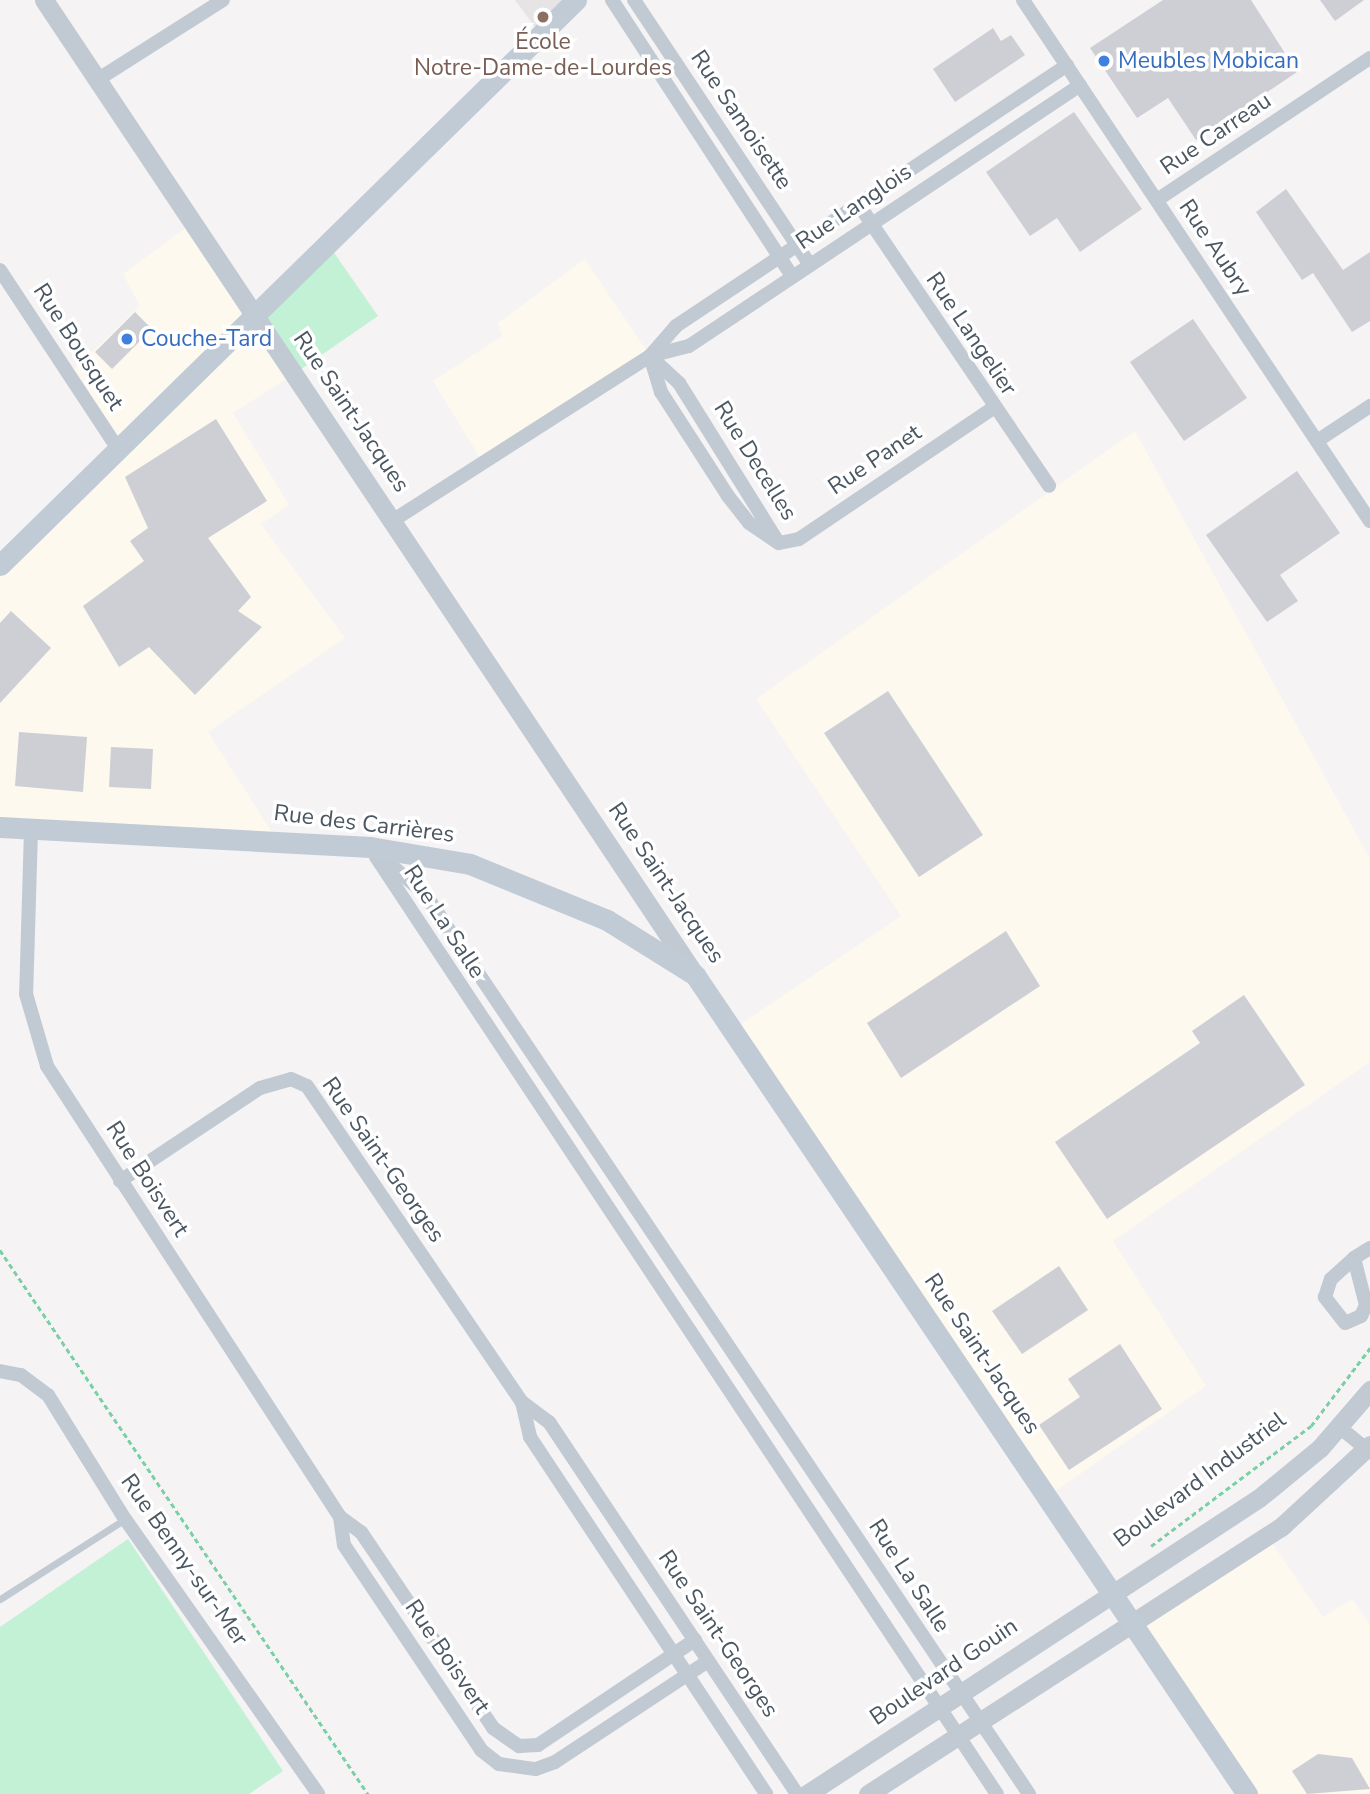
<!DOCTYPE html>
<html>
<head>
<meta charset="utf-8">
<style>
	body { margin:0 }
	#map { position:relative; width:1370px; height:1794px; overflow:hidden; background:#f5f3f3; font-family:"Nunito Sans",sans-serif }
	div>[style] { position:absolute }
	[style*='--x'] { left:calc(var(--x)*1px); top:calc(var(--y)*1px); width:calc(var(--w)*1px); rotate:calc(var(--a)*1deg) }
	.commercial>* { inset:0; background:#fdf9ef }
	.education>* { inset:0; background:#e6e4e5 }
	.green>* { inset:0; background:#c3f1d5 }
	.building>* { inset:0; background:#cdcfd5 }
	.path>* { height:2.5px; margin-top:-1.25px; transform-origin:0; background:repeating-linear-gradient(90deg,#7ad0a6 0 5px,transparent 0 8.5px) }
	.service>* { height:7px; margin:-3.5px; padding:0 3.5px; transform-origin:3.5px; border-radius:3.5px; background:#c1cad2 }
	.minor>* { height:14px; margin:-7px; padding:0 7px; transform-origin:7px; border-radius:7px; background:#c1cad2 }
	.tertiary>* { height:19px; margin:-9.5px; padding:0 9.5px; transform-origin:9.5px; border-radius:9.5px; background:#c1cad2 }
	.secondary>* { height:21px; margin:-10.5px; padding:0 10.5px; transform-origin:10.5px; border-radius:10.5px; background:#c1cbd6 }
	.dots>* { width:19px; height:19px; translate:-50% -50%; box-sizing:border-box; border:4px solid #fff; border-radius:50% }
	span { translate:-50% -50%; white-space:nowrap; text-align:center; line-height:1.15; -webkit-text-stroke:7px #fff; paint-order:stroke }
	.education-label { font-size:23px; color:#785e54 }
	.shop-label { font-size:23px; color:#366cbe }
	.left { translate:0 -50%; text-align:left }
	.street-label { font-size:23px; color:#4a5661 }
</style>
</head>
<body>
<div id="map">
	<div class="commercial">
		<i style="clip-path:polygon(192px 223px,294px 374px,233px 413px,289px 505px,261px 524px,345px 638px,208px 732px,277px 840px,0 827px,0 565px,118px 449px,69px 374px,140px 306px,123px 274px)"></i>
		<i style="clip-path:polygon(585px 259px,650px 356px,483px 463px,433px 381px,502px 336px,498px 323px)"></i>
		<i style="clip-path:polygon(1135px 431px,1370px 859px,1370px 1062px,1113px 1241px,1206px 1386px,1047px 1497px,732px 1030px,901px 916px,756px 699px)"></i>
		<i style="clip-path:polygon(1267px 1536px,1323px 1617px,1352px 1599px,1370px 1625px,1370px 1794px,1247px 1794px,1131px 1622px)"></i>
	</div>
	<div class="education">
		<i style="clip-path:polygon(515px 0,576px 0,541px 35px)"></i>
	</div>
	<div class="green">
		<i style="clip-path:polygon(328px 244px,378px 316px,294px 374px,255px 316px)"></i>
		<i style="clip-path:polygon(128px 1539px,283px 1771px,249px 1794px,0 1794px,0 1627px)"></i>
	</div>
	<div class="building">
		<i style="clip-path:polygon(1163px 0,1251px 0,1297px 72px,1196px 140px,1168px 98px,1137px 118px,1090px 48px)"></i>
		<i style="clip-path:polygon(1320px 0,1364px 0,1335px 21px)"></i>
		<i style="clip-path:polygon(993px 28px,1001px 41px,1011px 35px,1025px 55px,955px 102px,933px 69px)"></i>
		<i style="clip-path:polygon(1074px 112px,1142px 209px,1080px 252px,1057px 218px,1030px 236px,986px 172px)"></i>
		<i style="clip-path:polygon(1286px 189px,1343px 270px,1370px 252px,1370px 321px,1352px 332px,1313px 273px,1302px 280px,1256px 212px)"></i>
		<i style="clip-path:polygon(135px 312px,152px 329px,112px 369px,95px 352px)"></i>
		<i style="clip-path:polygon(1193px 319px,1247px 398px,1184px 441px,1130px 362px)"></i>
		<i style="clip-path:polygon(216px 419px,267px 501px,208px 538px,251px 597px,238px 611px,262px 627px,195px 695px,149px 647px,119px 667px,83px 606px,144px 561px,130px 541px,148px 528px,125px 477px)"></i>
		<i style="clip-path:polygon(1297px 471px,1340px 533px,1280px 575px,1298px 601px,1267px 622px,1206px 535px)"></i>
		<i style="clip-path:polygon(11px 611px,51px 648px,0 703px,0 623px)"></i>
		<i style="clip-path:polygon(888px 691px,983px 835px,919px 877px,824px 733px)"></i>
		<i style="clip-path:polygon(19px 732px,87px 737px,83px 792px,15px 786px)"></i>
		<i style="clip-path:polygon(111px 747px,153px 749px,151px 789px,109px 787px)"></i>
		<i style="clip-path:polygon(1006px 931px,1040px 986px,901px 1078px,867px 1023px)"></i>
		<i style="clip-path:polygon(1244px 995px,1305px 1085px,1107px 1219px,1055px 1142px,1200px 1043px,1192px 1031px)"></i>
		<i style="clip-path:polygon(1059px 1266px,1088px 1310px,1022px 1354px,992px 1311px)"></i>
		<i style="clip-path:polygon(1120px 1344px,1162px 1409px,1069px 1470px,1039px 1425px,1080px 1397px,1068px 1379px)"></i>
		<i style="clip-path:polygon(1318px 1754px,1352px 1758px,1370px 1789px,1307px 1794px,1292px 1771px)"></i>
	</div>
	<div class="path">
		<i style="--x:0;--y:1250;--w:657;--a:55.92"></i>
		<i style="--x:1151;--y:1546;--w:200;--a:-36.9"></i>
		<i style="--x:1311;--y:1426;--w:98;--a:-52.9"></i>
	</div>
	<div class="service">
		<i style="--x:0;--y:1599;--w:148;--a:-32.6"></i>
	</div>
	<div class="minor">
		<i style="--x:612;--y:0;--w:330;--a:56.9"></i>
		<i style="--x:634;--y:0;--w:318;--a:56.4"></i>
		<i style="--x:1023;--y:0;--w:626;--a:56.34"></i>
		<i style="--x:97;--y:80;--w:149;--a:-32.4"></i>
		<i style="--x:1157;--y:200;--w:256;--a:-33.7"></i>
		<i style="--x:859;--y:205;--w:339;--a:55.9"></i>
		<i style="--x:0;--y:270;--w:214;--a:56.6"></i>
		<i style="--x:650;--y:356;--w:40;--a:-14.4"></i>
		<i style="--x:689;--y:346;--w:470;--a:-33.7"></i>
		<i style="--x:650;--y:356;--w:38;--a:73"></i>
		<i style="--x:661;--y:392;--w:124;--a:57.2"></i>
		<i style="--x:728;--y:496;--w:34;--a:52"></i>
		<i style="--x:749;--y:523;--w:36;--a:34"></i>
		<i style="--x:652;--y:358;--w:37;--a:43"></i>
		<i style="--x:679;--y:383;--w:187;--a:58.1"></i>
		<i style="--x:1317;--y:441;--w:64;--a:-33.4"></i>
		<i style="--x:392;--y:521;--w:306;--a:-32.6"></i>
		<i style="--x:650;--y:356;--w:40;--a:-49"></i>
		<i style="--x:676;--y:326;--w:470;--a:-33.7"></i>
		<i style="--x:779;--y:543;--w:20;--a:-11"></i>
		<i style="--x:799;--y:539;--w:234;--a:-34"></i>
		<i style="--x:31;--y:830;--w:164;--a:91.7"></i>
		<i style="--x:26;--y:994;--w:75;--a:73.7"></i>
		<i style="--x:47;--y:1066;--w:538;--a:56.99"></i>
		<i style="--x:340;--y:1517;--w:26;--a:36"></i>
		<i style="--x:361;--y:1532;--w:236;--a:56"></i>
		<i style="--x:493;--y:1728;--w:32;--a:35"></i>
		<i style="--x:519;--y:1746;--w:19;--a:-3"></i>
		<i style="--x:538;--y:1745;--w:189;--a:-33.8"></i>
		<i style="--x:372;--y:849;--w:70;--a:40.3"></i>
		<i style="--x:425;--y:894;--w:1084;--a:56.13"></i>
		<i style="--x:376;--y:857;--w:1124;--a:56.47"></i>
		<i style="--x:120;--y:1181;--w:168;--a:-33.6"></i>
		<i style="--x:260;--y:1088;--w:32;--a:-16"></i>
		<i style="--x:291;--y:1079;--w:17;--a:24"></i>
		<i style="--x:307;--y:1086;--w:382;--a:55.8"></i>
		<i style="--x:522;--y:1402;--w:34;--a:37"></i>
		<i style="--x:549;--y:1422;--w:447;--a:56.3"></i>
		<i style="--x:1354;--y:1258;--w:49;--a:75.7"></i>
		<i style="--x:1366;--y:1305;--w:12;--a:114"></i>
		<i style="--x:1361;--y:1316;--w:17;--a:156"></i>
		<i style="--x:1345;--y:1323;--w:33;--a:-128"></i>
		<i style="--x:1325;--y:1297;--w:19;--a:-72"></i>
		<i style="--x:1331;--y:1279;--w:31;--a:-42"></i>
		<i style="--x:1354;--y:1258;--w:19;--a:-32"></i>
		<i style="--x:0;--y:1371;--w:21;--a:11"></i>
		<i style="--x:21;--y:1375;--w:34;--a:37"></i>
		<i style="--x:48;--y:1395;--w:146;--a:58.2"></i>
		<i style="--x:125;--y:1519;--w:336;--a:54.9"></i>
		<i style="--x:522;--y:1402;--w:36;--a:77"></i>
		<i style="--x:530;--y:1437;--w:428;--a:56.5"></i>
		<i style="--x:1338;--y:1426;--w:41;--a:39.1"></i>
		<i style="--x:340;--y:1517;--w:28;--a:82"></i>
		<i style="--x:344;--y:1545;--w:247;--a:56.2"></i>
		<i style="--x:481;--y:1750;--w:23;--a:38"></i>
		<i style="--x:499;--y:1764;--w:37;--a:8"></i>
		<i style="--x:536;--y:1769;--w:20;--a:-20"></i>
		<i style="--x:555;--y:1762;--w:183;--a:-33.4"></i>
	</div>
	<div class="tertiary">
		<i style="--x:44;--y:0;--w:1172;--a:56.27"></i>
		<i style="--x:807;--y:1794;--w:540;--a:-33.22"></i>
		<i style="--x:1259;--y:1498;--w:79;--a:-39.3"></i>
		<i style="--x:1320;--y:1448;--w:77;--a:-49.2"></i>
		<i style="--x:868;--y:1794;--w:492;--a:-32.9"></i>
		<i style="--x:1281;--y:1527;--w:121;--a:-42.7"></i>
	</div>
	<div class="secondary">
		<i style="--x:0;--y:565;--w:807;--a:-44.45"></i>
		<i style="--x:0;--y:827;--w:371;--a:3.1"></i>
		<i style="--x:370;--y:847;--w:101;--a:9.6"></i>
		<i style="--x:470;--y:864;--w:148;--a:22.2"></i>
		<i style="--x:607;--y:920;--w:104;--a:32"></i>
		<i style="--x:695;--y:975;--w:988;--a:56.02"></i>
	</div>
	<div class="dots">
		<i style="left:543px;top:17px;background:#8d6e63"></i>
		<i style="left:1104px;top:61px;background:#3f7fe0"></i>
		<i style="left:127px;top:339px;background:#3f7fe0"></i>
	</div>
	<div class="education-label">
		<span style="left:543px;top:55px">École<br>Notre-Dame-de-Lourdes</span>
	</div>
	<div class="shop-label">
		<span class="left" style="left:1118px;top:61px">Meubles Mobican</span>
		<span class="left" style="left:141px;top:339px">Couche-Tard</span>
	</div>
	<div class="street-label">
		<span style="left:741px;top:120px;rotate:56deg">Rue Samoisette</span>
		<span style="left:1216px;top:134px;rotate:-34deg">Rue Carreau</span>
		<span style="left:854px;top:207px;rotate:-34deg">Rue Langlois</span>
		<span style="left:1215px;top:248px;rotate:56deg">Rue Aubry</span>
		<span style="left:971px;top:334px;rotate:56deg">Rue Langelier</span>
		<span style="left:78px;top:347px;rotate:57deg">Rue Bousquet</span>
		<span style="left:351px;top:412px;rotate:56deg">Rue Saint-Jacques</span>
		<span style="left:875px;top:460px;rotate:-34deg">Rue Panet</span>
		<span style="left:755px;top:461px;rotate:58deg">Rue Decelles</span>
		<span style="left:364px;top:824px;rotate:7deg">Rue des Carrières</span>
		<span style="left:666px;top:883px;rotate:56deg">Rue Saint-Jacques</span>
		<span style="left:444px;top:922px;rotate:57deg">Rue La Salle</span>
		<span style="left:383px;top:1160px;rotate:55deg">Rue Saint-Georges</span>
		<span style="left:147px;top:1179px;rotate:57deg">Rue Boisvert</span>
		<span style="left:982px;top:1354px;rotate:56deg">Rue Saint-Jacques</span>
		<span style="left:1200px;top:1480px;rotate:-37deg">Boulevard Industriel</span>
		<span style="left:184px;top:1560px;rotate:55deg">Rue Benny-sur-Mer</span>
		<span style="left:909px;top:1576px;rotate:57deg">Rue La Salle</span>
		<span style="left:718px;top:1634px;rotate:56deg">Rue Saint-Georges</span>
		<span style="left:447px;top:1657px;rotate:56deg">Rue Boisvert</span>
		<span style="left:944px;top:1672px;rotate:-34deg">Boulevard Gouin</span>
	</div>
</div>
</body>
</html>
